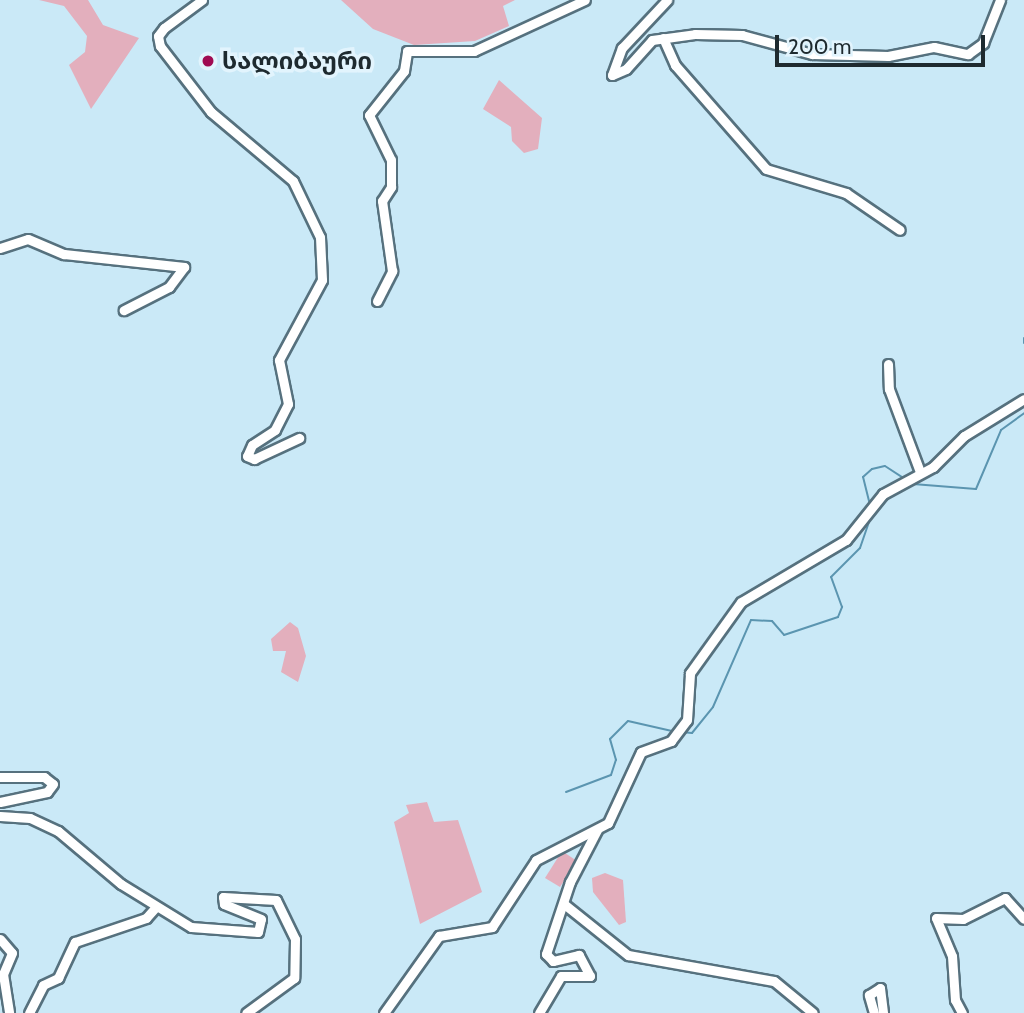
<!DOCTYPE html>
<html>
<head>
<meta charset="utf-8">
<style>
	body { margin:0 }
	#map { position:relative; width:1024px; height:1013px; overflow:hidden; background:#cae9f7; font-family:Cabin,"Noto Sans Georgian",sans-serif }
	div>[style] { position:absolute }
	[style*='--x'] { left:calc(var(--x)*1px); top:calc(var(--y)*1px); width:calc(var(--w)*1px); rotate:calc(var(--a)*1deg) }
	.green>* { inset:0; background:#e3afbd }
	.stream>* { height:2px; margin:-1px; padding:0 1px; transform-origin:1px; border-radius:1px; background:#5b95b0 }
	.roads { filter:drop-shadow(2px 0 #56717e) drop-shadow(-2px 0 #56717e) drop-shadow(0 2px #56717e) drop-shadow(0 -2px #56717e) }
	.minor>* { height:9px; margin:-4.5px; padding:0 4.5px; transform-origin:4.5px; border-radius:4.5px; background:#fff }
	.dots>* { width:19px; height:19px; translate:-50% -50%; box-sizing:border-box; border:4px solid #e2f4fd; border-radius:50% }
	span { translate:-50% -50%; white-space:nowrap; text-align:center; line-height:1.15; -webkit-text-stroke:7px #e2f4fd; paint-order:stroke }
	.poi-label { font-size:24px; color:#1e2a2f; font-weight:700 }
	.left { translate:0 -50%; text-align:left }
	.scale { position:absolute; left:775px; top:35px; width:210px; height:32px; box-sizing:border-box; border:4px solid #1e2a2f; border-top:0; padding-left:9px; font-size:21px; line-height:24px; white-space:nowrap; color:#1e2a2f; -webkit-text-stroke:5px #e2f4fd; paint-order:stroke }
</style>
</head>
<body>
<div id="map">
	<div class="green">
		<i style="clip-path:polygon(39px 0,88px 0,103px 25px,139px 38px,91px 109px,69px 65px,85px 52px,87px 36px,64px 6px)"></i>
		<i style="clip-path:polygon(341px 0,515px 0,503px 6px,509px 26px,475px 41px,414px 45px,373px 29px)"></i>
		<i style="clip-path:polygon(499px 80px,542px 118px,538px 149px,524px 153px,512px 141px,511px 127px,483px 109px)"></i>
		<i style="clip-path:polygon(290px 622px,298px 628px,306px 656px,298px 682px,281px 672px,286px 651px,273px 651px,271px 639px)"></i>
		<i style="clip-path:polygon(427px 802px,434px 822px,458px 820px,482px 892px,420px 924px,394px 822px,409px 813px,406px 805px)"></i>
		<i style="clip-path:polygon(562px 851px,577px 861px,560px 887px,545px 878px)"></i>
		<i style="clip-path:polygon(605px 873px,623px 880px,626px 922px,619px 925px,593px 892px,592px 878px)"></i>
	</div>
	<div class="stream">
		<i style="--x:1024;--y:338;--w:5;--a:90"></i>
		<i style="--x:913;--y:484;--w:63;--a:4.5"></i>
		<i style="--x:976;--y:489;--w:64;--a:-67"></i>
		<i style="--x:1001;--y:430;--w:29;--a:-36"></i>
		<i style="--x:870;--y:505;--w:29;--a:-104"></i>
		<i style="--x:863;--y:477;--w:12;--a:-42"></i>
		<i style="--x:872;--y:469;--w:13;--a:-13"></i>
		<i style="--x:885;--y:466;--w:24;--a:33"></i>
		<i style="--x:681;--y:732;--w:11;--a:5"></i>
		<i style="--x:692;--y:733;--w:33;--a:-51"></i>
		<i style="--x:713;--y:707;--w:95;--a:-66.4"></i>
		<i style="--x:751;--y:620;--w:21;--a:3"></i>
		<i style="--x:772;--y:621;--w:18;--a:49"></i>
		<i style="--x:784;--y:635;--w:57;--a:-18.4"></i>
		<i style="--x:838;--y:617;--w:11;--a:-68"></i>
		<i style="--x:842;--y:607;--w:32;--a:-110"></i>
		<i style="--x:831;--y:577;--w:41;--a:-45"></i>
		<i style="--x:860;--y:548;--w:36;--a:-71"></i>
		<i style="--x:566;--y:792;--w:48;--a:-20.7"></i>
		<i style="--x:611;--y:775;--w:16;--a:-72"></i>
		<i style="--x:616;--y:760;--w:22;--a:-106"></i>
		<i style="--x:610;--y:739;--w:25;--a:-45"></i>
		<i style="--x:628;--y:721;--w:45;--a:12.8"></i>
	</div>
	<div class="roads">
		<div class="minor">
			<i style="--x:202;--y:0;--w:47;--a:143.6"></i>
			<i style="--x:164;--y:28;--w:10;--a:127"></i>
			<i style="--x:158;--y:36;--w:10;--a:79"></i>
			<i style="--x:160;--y:46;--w:83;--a:52.3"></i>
			<i style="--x:211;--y:112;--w:107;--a:40.1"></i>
			<i style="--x:293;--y:181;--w:62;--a:64.3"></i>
			<i style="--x:320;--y:237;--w:43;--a:87.3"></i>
			<i style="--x:322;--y:280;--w:91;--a:118.3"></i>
			<i style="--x:279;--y:360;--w:45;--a:78.4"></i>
			<i style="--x:288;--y:404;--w:29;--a:117"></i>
			<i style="--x:275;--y:430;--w:27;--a:147"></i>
			<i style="--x:252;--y:445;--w:12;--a:114"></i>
			<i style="--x:247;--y:456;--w:8;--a:23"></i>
			<i style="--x:254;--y:459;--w:50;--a:-25"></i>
			<i style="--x:663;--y:38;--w:30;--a:66"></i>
			<i style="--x:675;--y:65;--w:138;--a:48.8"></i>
			<i style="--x:766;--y:169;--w:84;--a:16.7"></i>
			<i style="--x:846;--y:193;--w:65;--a:34.4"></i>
			<i style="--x:612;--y:75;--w:15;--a:-23"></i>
			<i style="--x:626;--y:69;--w:39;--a:-48"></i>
			<i style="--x:652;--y:40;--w:43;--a:-7.9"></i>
			<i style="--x:695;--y:34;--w:47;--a:1.2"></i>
			<i style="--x:742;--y:35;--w:73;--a:15.2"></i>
			<i style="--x:812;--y:54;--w:76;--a:1.5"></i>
			<i style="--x:888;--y:56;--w:47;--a:-11.1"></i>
			<i style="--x:934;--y:47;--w:35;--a:12"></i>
			<i style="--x:968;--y:54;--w:19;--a:-36"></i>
			<i style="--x:983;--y:43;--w:46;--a:-68.4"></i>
			<i style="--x:612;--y:75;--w:29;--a:-70"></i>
			<i style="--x:622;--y:48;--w:66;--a:-46.8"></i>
			<i style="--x:0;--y:248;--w:29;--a:-18"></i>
			<i style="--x:28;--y:239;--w:39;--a:23"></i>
			<i style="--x:64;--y:254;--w:121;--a:6.2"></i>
			<i style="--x:184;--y:267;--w:25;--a:127"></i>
			<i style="--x:169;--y:287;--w:51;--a:152.9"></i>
			<i style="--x:377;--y:301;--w:34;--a:-63"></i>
			<i style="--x:392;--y:271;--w:71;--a:-98.1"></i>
			<i style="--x:382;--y:201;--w:17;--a:-57"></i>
			<i style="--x:391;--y:187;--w:27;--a:-90"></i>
			<i style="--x:391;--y:160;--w:50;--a:-116.1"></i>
			<i style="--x:369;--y:115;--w:56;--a:-51.5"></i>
			<i style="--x:404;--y:71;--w:20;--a:-81"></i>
			<i style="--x:407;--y:51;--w:67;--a:0"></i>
			<i style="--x:474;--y:51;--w:122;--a:-24.7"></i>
			<i style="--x:888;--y:364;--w:25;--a:88"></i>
			<i style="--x:889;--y:389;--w:89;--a:69.5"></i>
			<i style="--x:0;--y:777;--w:44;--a:0"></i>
			<i style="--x:44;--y:777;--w:11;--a:38"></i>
			<i style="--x:53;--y:784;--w:10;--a:127"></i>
			<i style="--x:47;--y:792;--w:48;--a:168"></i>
			<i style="--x:0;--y:816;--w:30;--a:4"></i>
			<i style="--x:30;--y:818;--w:31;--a:25"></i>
			<i style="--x:58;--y:831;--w:82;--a:40.1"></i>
			<i style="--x:121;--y:884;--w:82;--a:31.6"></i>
			<i style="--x:191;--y:927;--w:67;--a:4.3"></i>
			<i style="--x:258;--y:932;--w:13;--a:-77"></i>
			<i style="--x:261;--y:919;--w:40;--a:-158"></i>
			<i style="--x:224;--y:904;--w:7;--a:-98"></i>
			<i style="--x:223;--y:897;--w:53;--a:3.2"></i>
			<i style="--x:276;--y:900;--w:43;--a:64"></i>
			<i style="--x:295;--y:939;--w:39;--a:91"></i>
			<i style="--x:294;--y:978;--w:59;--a:143.9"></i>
			<i style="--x:564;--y:904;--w:82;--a:38.6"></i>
			<i style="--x:628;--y:955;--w:148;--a:10.1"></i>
			<i style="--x:774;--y:981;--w:50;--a:39.4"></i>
			<i style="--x:0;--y:939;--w:18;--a:49"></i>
			<i style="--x:12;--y:953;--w:23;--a:113"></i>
			<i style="--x:3;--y:974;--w:39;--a:81"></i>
			<i style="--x:29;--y:1013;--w:31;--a:-63"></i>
			<i style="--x:43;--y:985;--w:17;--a:-25"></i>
			<i style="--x:58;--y:978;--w:40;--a:-65"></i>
			<i style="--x:75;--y:942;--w:75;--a:-18.7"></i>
			<i style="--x:146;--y:918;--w:15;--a:-48"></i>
			<i style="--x:384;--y:1013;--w:95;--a:-54.5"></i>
			<i style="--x:439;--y:936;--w:54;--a:-9.6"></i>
			<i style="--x:492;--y:927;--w:80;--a:-56.7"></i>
			<i style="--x:536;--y:860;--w:81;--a:-27.2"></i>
			<i style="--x:608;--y:823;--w:78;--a:-65.1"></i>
			<i style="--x:641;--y:752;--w:32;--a:-20"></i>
			<i style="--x:671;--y:741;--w:26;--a:-53"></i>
			<i style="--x:687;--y:720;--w:47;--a:-86.3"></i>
			<i style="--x:690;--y:673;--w:87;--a:-54.3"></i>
			<i style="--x:741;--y:602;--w:122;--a:-30.6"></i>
			<i style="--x:846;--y:540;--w:59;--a:-51.2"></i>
			<i style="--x:883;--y:494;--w:57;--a:-28.4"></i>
			<i style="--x:933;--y:467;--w:44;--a:-45"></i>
			<i style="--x:964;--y:436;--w:70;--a:-31.7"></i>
			<i style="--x:539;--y:1013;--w:43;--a:-59.3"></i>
			<i style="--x:561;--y:976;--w:29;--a:0"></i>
			<i style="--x:590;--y:976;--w:24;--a:-118"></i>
			<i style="--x:579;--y:955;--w:27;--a:167"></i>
			<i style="--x:553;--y:961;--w:10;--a:-135"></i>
			<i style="--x:546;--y:954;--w:76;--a:-71.6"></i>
			<i style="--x:570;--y:882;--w:59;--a:-62.6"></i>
			<i style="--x:874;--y:1013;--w:19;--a:-106"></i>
			<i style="--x:869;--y:995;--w:13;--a:-32"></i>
			<i style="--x:880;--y:988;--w:25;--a:83"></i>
			<i style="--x:962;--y:1013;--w:15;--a:-118"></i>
			<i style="--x:955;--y:1000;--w:44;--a:-93.9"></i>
			<i style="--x:952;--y:956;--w:41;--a:-112.8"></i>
			<i style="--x:936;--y:918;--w:27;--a:2"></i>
			<i style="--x:963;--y:919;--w:47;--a:-26.6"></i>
			<i style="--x:1005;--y:898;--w:28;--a:48"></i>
		</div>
	</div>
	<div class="dots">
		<i style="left:208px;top:61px;background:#a00b52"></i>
	</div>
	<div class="poi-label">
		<span class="left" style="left:222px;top:61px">სალიბაური</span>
	</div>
	<div class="scale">200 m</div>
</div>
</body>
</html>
